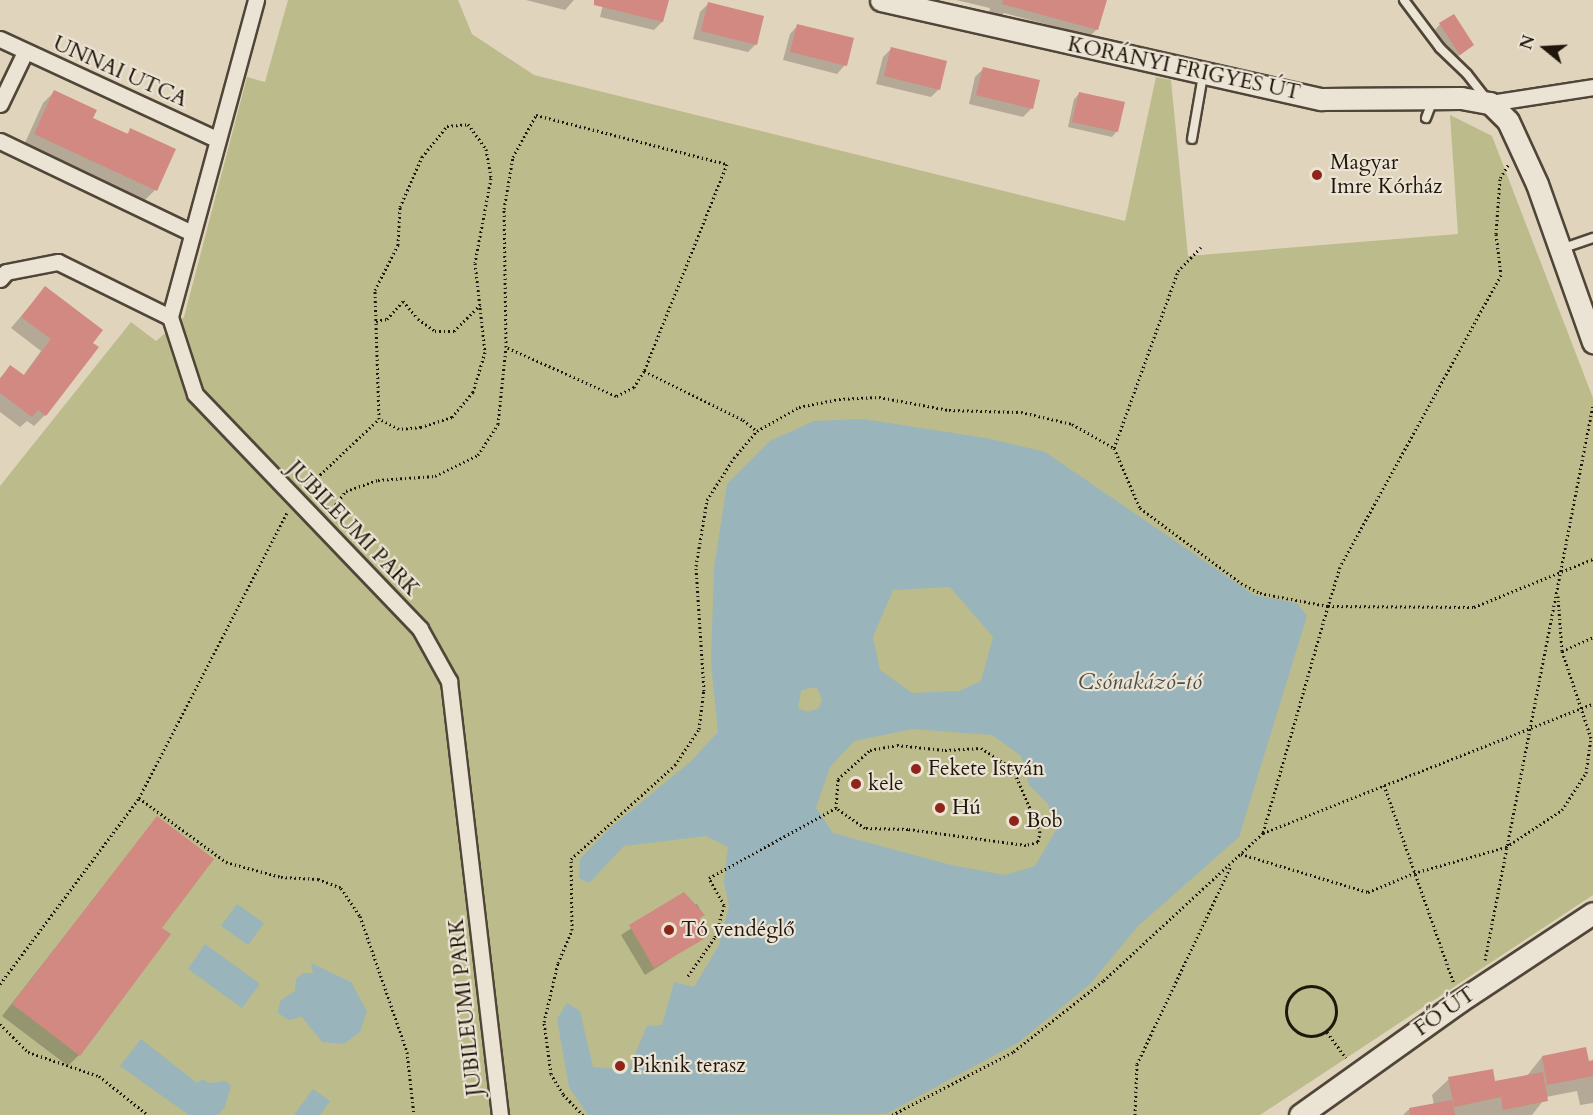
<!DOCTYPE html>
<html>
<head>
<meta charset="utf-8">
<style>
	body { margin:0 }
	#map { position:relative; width:1593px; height:1115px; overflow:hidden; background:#e0d4bc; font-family:Cardo,serif }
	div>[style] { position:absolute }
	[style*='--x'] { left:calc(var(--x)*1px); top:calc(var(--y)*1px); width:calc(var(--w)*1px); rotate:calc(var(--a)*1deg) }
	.green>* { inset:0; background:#bbbb8b }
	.water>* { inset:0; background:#99b5bb }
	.shadow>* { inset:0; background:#0003 }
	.building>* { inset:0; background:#d18981 }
	.path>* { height:3px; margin-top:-1.5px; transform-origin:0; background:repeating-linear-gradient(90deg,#20160c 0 1.5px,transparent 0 4.5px) }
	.path>.ring { margin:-1.5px; padding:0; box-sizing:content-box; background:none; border:3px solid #20160c; border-radius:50% }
	.roads { filter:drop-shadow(2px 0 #504638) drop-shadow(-2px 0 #504638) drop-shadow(0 2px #504638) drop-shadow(0 -2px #504638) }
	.lane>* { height:8px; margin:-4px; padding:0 4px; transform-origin:4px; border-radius:4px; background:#ebe3d3 }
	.street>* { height:15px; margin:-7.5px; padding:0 7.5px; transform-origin:7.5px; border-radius:7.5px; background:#ebe3d3 }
	.secondary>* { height:21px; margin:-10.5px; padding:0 10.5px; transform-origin:10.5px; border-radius:10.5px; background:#ebe3d3 }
	.dots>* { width:16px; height:16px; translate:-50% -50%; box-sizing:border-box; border:3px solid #ebe3d3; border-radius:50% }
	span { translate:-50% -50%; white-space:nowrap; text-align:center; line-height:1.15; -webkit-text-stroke:4.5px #ebe3d3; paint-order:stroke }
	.street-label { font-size:21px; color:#20160c }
	.poi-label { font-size:21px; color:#20160c }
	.left { translate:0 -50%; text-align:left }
	.water-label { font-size:22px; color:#4a4e49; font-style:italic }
	.north { position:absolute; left:1515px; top:18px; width:60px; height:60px; -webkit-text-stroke:4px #ebe3d3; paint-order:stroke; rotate:288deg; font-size:16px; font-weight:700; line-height:24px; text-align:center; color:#20160c }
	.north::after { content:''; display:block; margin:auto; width:21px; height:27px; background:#20160c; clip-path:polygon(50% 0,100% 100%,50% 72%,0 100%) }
</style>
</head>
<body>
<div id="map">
	<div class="green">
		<i style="clip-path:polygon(288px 0,458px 0,472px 34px,534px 75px,1125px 221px,1156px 77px,1171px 80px,1188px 256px,1458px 234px,1450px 115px,1492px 136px,1593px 398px,1593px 895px,1260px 1115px,0 1115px,0 486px,131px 322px,156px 341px,184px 317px,247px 77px,265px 82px)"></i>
	</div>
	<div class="water">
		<i style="clip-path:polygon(evenodd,863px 419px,986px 438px,1045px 452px,1254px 595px,1297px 603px,1307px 616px,1239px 837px,1137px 927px,1090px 984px,1019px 1042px,886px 1114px,588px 1115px,569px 1087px,557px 1019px,567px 1003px,580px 1011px,593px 1067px,628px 1070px,647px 1026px,662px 1025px,674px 982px,694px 987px,719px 945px,729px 906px,724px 882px,728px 847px,706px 836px,624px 846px,589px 883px,579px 878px,580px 859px,610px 828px,690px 762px,718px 732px,711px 662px,714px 568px,727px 484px,770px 441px,814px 421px,863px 419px,950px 587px,993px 637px,981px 681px,959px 691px,912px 693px,880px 670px,873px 637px,893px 590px,950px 587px,863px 419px,809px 688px,817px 688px,822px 699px,819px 708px,808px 712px,798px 708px,801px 691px,809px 688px,863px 419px,913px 729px,992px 735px,1021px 756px,1029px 785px,1048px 804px,1056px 830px,1035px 866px,1005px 875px,951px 865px,833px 833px,816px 808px,830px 767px,854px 741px,913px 729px)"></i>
		<i style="clip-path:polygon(237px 904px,264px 923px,248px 945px,221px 926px)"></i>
		<i style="clip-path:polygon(205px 944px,260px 984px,242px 1008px,188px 969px)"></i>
		<i style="clip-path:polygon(311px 963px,351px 982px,367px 1011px,360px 1032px,344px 1044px,322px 1042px,302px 1017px,288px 1020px,278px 1013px,280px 1001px,295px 991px,296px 979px,303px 973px,313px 973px)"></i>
		<i style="clip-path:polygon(141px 1039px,197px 1083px,202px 1079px,210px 1083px,225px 1081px,231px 1086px,225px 1107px,218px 1115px,189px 1115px,120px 1066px)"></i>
		<i style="clip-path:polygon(313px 1089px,330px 1101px,320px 1115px,294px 1115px)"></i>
	</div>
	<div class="shadow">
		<i style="clip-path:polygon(526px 0,574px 0,565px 10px)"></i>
		<i style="clip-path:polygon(604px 0,667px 0,662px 22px,654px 30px,600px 17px)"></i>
		<i style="clip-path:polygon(956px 0,1105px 0,1097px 29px,1090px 36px,1004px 13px,1001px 16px,989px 13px,990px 8px)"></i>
		<i style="clip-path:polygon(708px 4px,756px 44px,748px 52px,693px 39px,700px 12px)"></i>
		<i style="clip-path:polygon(1440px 24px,1472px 45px,1455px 59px,1435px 30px)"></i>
		<i style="clip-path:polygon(798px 25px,845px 65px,837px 74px,783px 60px,790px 34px)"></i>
		<i style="clip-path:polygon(891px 49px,939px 89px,931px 97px,876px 84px,883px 57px)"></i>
		<i style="clip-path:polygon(984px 68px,1038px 82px,1031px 109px,1023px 117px,969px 104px,975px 77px)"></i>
		<i style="clip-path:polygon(54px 92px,92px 118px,126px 135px,131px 130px,155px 190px,144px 201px,24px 145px,43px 103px)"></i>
		<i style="clip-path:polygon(1079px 94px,1117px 131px,1112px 137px,1068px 127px,1074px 99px)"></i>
		<i style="clip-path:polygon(45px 288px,91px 343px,45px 415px,34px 426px,27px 421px,20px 427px,0 412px,0 378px,10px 367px,23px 376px,41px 351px,11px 328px)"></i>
		<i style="clip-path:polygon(157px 818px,79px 1055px,68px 1066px,2px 1016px)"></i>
		<i style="clip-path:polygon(684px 894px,691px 907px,697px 904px,703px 915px,698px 920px,707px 935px,645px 975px,621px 935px)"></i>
		<i style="clip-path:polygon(1542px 1057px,1593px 1062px,1593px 1103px,1580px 1105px,1577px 1091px,1546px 1097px,1532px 1115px,1403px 1115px,1408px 1110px,1434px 1105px,1432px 1095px,1449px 1079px,1494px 1083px,1526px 1077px)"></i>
	</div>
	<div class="building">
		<i style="clip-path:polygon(594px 0,669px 0,663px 22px,594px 5px)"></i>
		<i style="clip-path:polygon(1003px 0,1107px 0,1098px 30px,1002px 4px)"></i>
		<i style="clip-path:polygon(708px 2px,764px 16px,757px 45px,701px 31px)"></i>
		<i style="clip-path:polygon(1454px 14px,1474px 45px,1460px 55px,1439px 23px)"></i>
		<i style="clip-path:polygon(797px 24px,854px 38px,847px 66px,790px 52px)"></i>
		<i style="clip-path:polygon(891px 47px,947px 61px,940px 90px,884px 76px)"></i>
		<i style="clip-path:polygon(983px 67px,1040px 80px,1033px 109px,976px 95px)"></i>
		<i style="clip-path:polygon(54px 90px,97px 110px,93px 118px,128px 134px,130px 128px,176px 149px,157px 191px,34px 134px)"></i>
		<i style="clip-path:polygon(1079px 92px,1125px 102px,1118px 132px,1072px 122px)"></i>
		<i style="clip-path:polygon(45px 286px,103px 330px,93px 343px,99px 347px,46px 416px,38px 410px,32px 417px,0 393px,0 379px,10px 365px,24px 375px,51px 339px,21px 317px)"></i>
		<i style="clip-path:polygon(157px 816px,214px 859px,162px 928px,171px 934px,80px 1056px,12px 1004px)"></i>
		<i style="clip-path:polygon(684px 892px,705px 915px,699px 918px,709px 936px,654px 968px,629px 925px)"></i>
		<i style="clip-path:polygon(1586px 1047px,1589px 1061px,1593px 1060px,1593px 1076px,1547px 1085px,1542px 1056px)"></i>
		<i style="clip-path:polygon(1493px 1069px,1495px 1081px,1543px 1072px,1548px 1101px,1503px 1110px,1501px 1097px,1454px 1107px,1448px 1077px)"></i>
		<i style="clip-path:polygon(1452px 1100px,1455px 1115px,1410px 1115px,1409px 1108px)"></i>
	</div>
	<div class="path">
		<i style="--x:1508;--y:165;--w:16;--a:120"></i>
		<i style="--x:1500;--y:179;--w:55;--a:94.2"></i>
		<i style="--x:1496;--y:234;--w:41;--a:83"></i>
		<i style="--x:1501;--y:275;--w:333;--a:118.9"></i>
		<i style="--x:1340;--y:567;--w:41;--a:107.1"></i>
		<i style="--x:1328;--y:606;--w:146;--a:0.4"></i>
		<i style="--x:1474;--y:607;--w:128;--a:-22"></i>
		<i style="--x:376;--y:321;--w:11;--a:-10"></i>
		<i style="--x:387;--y:319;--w:24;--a:-48"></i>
		<i style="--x:403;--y:301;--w:23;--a:50"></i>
		<i style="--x:418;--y:319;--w:21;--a:35"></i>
		<i style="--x:435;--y:331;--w:19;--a:0"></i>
		<i style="--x:454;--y:331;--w:37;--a:-45"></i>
		<i style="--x:644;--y:371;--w:110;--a:26.3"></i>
		<i style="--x:743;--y:420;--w:18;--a:38"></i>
		<i style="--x:1114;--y:448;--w:188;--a:-70.1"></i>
		<i style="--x:1178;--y:271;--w:33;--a:-46"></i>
		<i style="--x:307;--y:487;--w:99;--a:-43.4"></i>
		<i style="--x:379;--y:419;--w:129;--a:-91.8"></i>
		<i style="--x:375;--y:290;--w:51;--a:-62.9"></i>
		<i style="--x:398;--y:245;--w:38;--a:-87"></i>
		<i style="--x:400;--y:207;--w:55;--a:-66.3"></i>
		<i style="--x:422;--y:157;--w:40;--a:-51"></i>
		<i style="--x:447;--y:126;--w:21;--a:-5"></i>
		<i style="--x:468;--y:124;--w:31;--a:54"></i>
		<i style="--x:486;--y:149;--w:29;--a:80"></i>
		<i style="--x:491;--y:178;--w:86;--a:100.7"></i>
		<i style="--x:475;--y:263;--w:90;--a:83.6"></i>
		<i style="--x:485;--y:352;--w:42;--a:106.7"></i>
		<i style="--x:473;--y:392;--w:33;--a:130"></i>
		<i style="--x:452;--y:417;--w:33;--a:162"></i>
		<i style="--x:421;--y:427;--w:22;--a:175"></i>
		<i style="--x:399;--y:429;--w:22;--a:-153"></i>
		<i style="--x:330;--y:512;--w:26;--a:-53"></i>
		<i style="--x:346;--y:491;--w:34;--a:-19"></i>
		<i style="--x:378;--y:480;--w:57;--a:-4"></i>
		<i style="--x:435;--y:476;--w:48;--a:-26"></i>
		<i style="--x:478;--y:455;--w:37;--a:-57"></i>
		<i style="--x:498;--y:424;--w:77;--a:-84.1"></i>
		<i style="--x:506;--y:347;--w:138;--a:-90.8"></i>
		<i style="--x:504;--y:209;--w:53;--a:-80.2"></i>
		<i style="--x:513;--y:157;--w:48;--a:-61.3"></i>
		<i style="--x:536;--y:115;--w:197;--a:14.4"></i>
		<i style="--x:727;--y:164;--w:223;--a:111.8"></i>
		<i style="--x:644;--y:371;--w:19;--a:122"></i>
		<i style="--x:634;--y:387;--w:20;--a:153"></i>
		<i style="--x:616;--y:396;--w:120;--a:-156"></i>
		<i style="--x:1562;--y:651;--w:34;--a:-24"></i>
		<i style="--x:897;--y:745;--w:48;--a:5.9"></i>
		<i style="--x:945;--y:750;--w:36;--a:-3"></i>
		<i style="--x:981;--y:748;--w:38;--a:33"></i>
		<i style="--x:1013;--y:769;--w:68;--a:66.5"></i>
		<i style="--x:1040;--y:831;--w:11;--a:100"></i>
		<i style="--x:1038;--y:842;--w:12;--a:166"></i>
		<i style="--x:1026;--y:845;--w:119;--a:-172.3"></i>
		<i style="--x:908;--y:829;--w:43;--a:-178.7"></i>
		<i style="--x:865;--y:828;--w:35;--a:-145"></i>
		<i style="--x:836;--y:808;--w:29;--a:-86"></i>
		<i style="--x:838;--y:779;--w:43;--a:-42.2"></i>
		<i style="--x:870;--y:750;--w:27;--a:-10"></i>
		<i style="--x:1384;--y:785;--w:211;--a:70.6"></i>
		<i style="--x:139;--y:798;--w:108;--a:36.3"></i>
		<i style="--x:226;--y:862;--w:57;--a:15.3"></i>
		<i style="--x:281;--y:877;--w:37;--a:3"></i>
		<i style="--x:318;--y:879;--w:25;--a:21"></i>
		<i style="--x:341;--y:888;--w:34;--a:56"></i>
		<i style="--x:360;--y:916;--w:144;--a:70.9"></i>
		<i style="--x:407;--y:1052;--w:63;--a:83.7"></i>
		<i style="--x:1263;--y:833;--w:354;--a:-21.4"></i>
		<i style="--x:1241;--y:854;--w:133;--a:16.7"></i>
		<i style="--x:1368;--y:892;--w:50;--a:-22.4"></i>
		<i style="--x:1414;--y:873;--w:96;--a:-15.8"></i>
		<i style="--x:1506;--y:847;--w:67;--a:-33.5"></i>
		<i style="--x:1562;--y:810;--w:44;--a:-57"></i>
		<i style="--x:1586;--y:773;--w:35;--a:-82"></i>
		<i style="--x:1591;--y:738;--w:92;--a:-108.4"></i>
		<i style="--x:1562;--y:651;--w:55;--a:-94.2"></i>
		<i style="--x:1485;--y:960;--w:565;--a:-78.99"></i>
		<i style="--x:688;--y:976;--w:47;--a:-55.3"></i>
		<i style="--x:715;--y:937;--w:33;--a:-74"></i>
		<i style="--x:724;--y:905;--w:31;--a:-119"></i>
		<i style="--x:709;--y:878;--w:145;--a:-28.9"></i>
		<i style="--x:0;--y:984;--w:232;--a:-53.2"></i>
		<i style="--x:139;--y:798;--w:321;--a:-62.6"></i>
		<i class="ring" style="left:1286px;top:986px;width:47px;height:47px"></i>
		<i style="--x:0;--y:1024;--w:40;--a:45"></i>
		<i style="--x:28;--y:1052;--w:75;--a:18.7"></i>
		<i style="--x:99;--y:1076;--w:63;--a:38.5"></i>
		<i style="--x:1327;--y:1032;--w:32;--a:54"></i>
		<i style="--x:583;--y:1115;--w:29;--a:-134"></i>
		<i style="--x:563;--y:1094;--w:23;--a:-121"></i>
		<i style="--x:551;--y:1074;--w:52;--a:-97.7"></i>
		<i style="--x:544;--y:1022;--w:61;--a:-76.7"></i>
		<i style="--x:558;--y:963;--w:36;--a:-67"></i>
		<i style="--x:572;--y:930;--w:71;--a:-90.8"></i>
		<i style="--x:571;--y:859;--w:140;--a:-42.1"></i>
		<i style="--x:675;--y:765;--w:43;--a:-56.3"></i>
		<i style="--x:699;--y:729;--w:38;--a:-83"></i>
		<i style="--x:704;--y:691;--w:125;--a:-93.7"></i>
		<i style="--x:696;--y:566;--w:67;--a:-80.5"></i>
		<i style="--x:707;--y:500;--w:50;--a:-57.3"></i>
		<i style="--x:734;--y:458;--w:35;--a:-50"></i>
		<i style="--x:757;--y:431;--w:48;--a:-29.7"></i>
		<i style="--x:799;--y:407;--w:41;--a:-11.3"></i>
		<i style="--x:839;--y:399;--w:40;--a:-2.9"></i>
		<i style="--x:879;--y:397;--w:71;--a:10.5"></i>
		<i style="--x:949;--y:410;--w:72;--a:1.6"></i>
		<i style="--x:1021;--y:412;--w:52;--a:13.2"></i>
		<i style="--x:1072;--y:424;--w:48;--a:29.7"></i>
		<i style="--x:1114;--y:448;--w:65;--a:66.6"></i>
		<i style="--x:1140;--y:508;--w:126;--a:36.6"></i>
		<i style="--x:1241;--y:583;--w:21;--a:28"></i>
		<i style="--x:1260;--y:593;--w:69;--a:10.8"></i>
		<i style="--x:1328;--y:606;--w:236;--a:106"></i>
		<i style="--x:1263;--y:833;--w:218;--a:137.2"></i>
		<i style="--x:1103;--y:981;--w:115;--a:141.7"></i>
		<i style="--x:1013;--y:1052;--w:136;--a:152.5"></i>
		<i style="--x:1135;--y:1115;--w:51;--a:-87.8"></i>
		<i style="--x:1137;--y:1064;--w:219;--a:-64.6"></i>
	</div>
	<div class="roads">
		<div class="lane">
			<i style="--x:1404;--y:0;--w:60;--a:53.1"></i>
			<i style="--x:1440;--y:48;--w:37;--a:44"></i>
			<i style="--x:1467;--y:74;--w:29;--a:52"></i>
			<i style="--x:1426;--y:118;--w:19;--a:-69"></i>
			<i style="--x:1192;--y:139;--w:65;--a:-80.2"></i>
			<i style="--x:1561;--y:249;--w:34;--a:-19"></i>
		</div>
		<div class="street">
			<i style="--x:256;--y:0;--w:328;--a:105.2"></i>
			<i style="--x:170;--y:317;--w:81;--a:72"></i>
			<i style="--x:195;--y:394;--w:325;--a:46.2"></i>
			<i style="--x:420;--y:629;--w:60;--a:60.9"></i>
			<i style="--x:449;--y:681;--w:437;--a:83.3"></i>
			<i style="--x:0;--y:39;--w:238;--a:24.8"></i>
			<i style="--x:1490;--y:103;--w:104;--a:-8.8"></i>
			<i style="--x:0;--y:104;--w:58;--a:-64.3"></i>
			<i style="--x:0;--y:141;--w:211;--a:25.6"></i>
			<i style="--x:0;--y:279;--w:9;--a:-49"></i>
			<i style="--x:6;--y:272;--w:53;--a:-10.9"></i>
			<i style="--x:58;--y:262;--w:125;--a:26.2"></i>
		</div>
		<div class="secondary">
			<i style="--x:881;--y:0;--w:451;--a:12.7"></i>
			<i style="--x:1321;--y:99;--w:140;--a:-0.4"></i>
			<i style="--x:1461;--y:98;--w:29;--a:10"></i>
			<i style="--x:1490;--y:103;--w:25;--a:45"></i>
			<i style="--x:1508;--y:121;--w:69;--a:65.3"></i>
			<i style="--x:1537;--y:184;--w:168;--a:70.5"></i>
			<i style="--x:1300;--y:1115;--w:196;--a:-35.5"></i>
			<i style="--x:1460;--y:1001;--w:159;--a:-33.5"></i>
		</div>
	</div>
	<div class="dots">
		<i style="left:1317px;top:175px;background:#8f2418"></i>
		<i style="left:916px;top:769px;background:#8f2418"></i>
		<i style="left:856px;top:784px;background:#8f2418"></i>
		<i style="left:940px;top:808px;background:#8f2418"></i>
		<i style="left:1014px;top:821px;background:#8f2418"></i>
		<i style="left:669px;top:930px;background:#8f2418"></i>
		<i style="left:620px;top:1066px;background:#8f2418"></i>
	</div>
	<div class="street-label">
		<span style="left:1184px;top:69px;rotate:12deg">KORÁNYI FRIGYES ÚT</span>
		<span style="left:120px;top:72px;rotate:24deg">UNNAI UTCA</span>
		<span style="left:353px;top:529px;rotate:46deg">JUBILEUMI PARK</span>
		<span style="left:466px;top:1007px;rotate:-96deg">JUBILEUMI PARK</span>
		<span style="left:1445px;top:1012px;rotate:-35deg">FŐ ÚT</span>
	</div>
	<div class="poi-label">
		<span class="left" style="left:1330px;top:175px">Magyar<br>Imre Kórház</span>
		<span class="left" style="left:928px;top:769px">Fekete István</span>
		<span class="left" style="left:868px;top:784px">kele</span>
		<span class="left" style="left:952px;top:808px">Hú</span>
		<span class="left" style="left:1026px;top:821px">Bob</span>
		<span class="left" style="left:681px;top:930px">Tó vendéglő</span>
		<span class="left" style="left:632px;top:1066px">Piknik terasz</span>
	</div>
	<div class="water-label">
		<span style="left:1140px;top:683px">Csónakázó-tó</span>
	</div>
	<div class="north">N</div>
</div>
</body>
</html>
